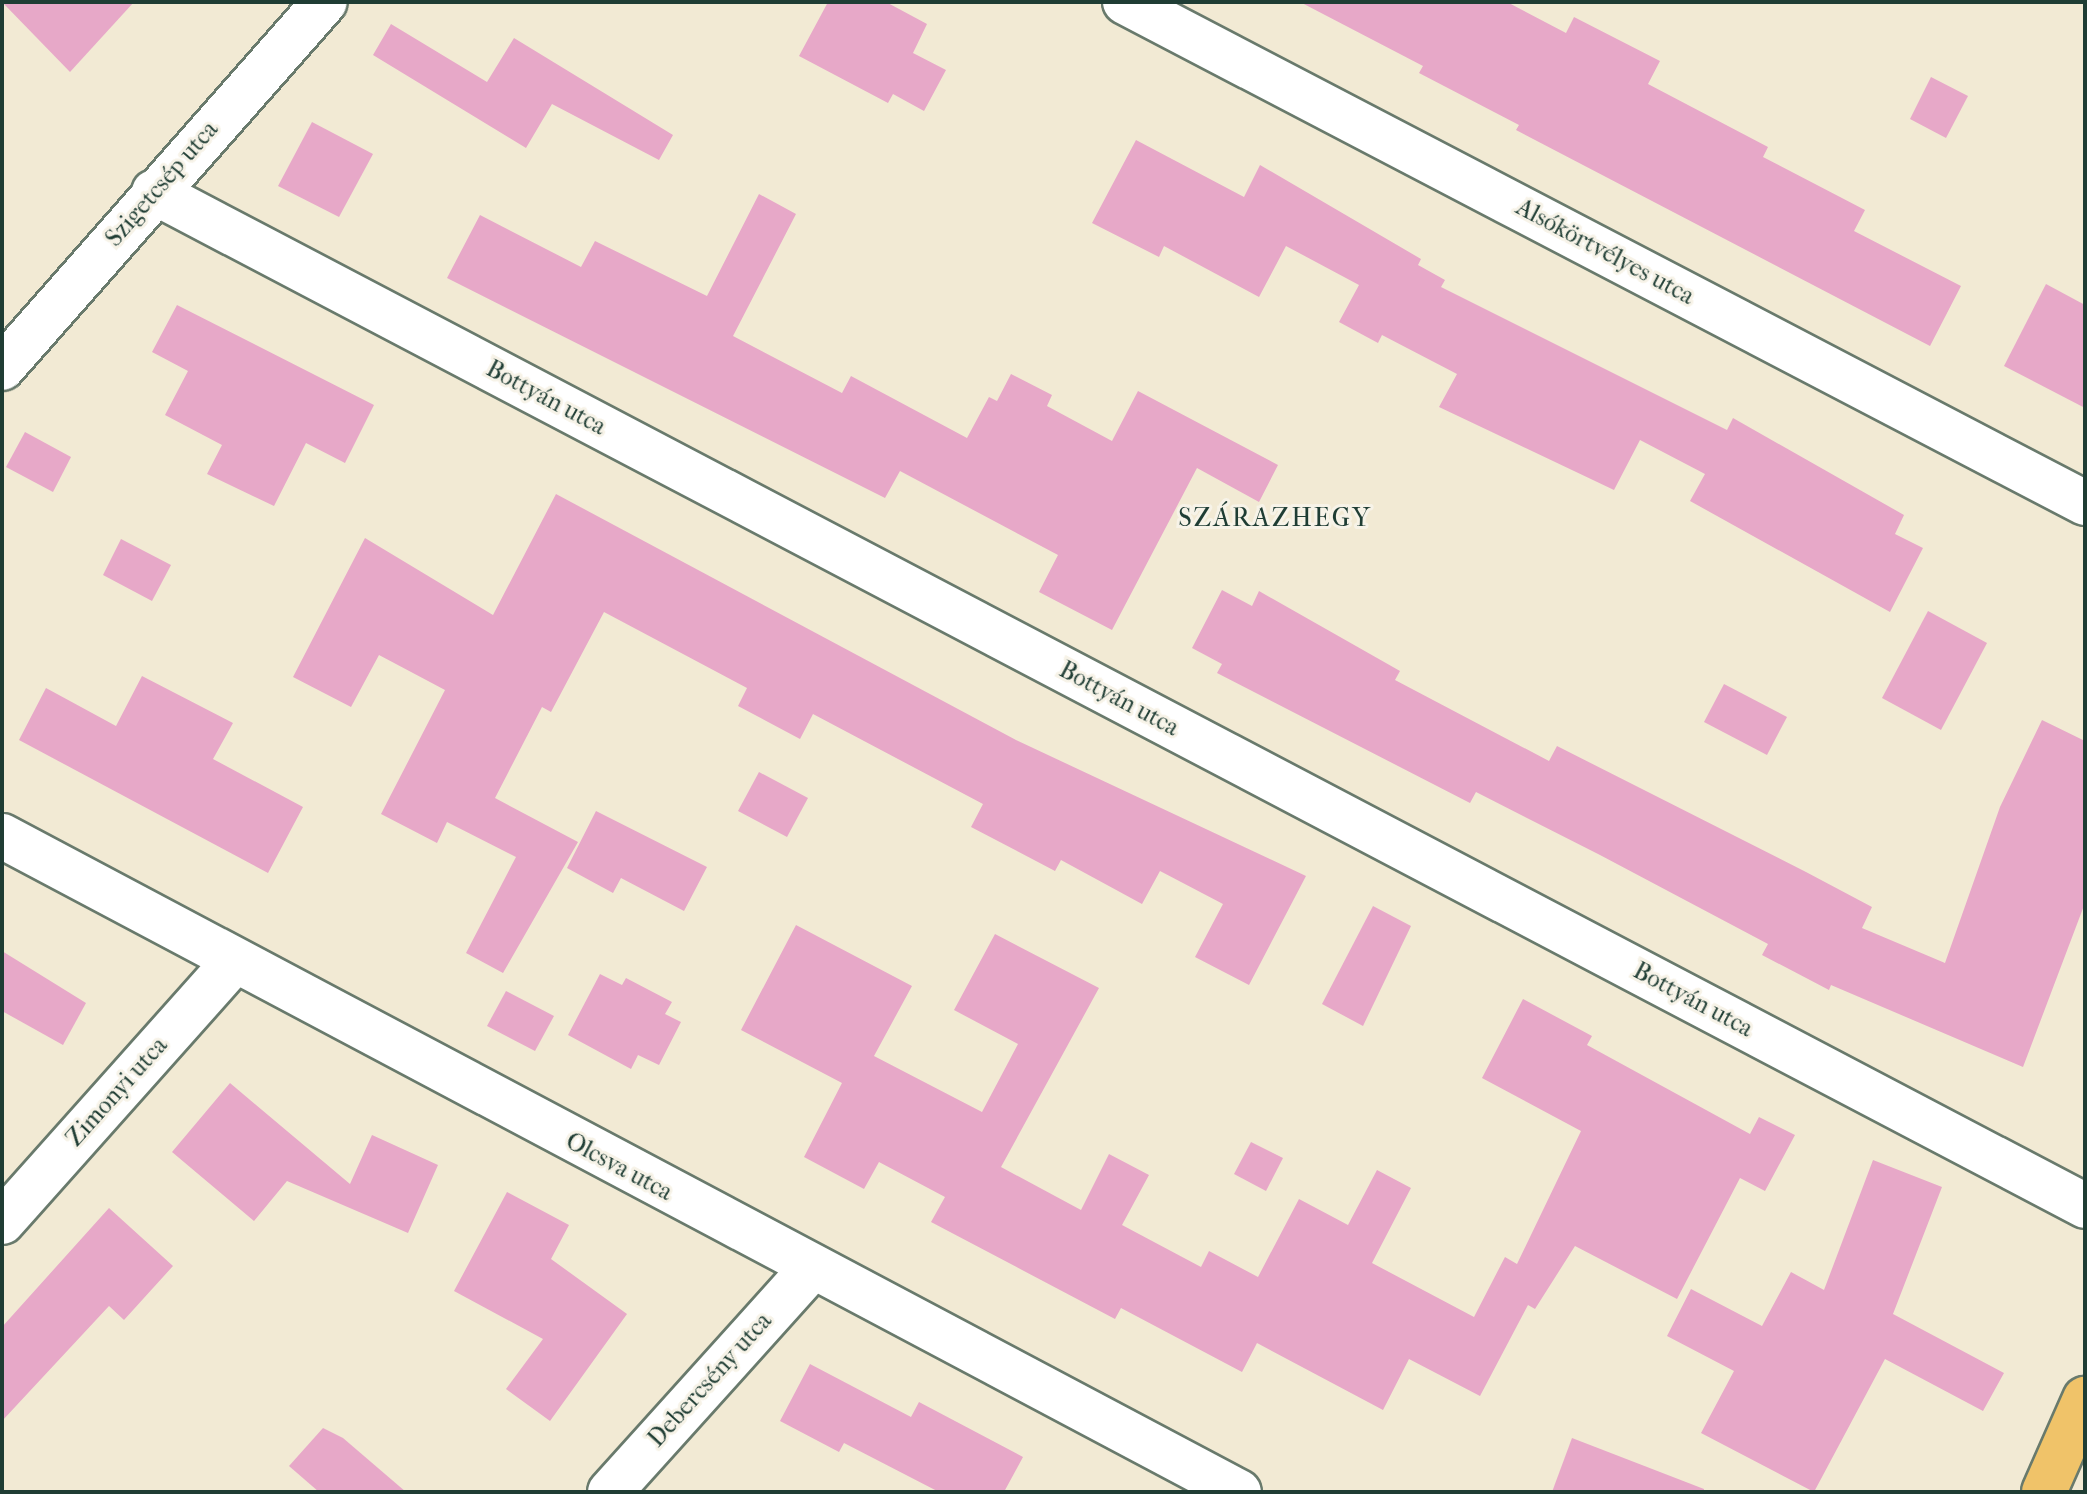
<!DOCTYPE html>
<html>
<head>
<meta charset="utf-8">
<style>
	body { margin:0 }
	#map { position:relative; width:2087px; height:1494px; overflow:hidden; background:#f2ead4; font-family:"IM FELL French Canon",serif }
	div>[style] { position:absolute }
	[style*='--x'] { left:calc(var(--x)*1px); top:calc(var(--y)*1px); width:calc(var(--w)*1px); rotate:calc(var(--a)*1deg) }
	.building>* { inset:0; background:#e7a8c8 }
	.roads { filter:drop-shadow(2px 0 #697a6c) drop-shadow(-2px 0 #697a6c) drop-shadow(0 2px #697a6c) drop-shadow(0 -2px #697a6c) }
	.minor>* { height:44px; margin:-22px; padding:0 22px; transform-origin:22px; border-radius:22px; background:#fff }
	.major>* { height:44px; margin:-22px; padding:0 22px; transform-origin:22px; border-radius:22px; background:#f0c369 }
	span { translate:-50% -50%; white-space:nowrap; text-align:center; line-height:1.15; -webkit-text-stroke:6px #f7f3e8; paint-order:stroke }
	.street-label { font-size:24px; color:#1f3d34 }
	.neighbourhood-label { font-size:26px; color:#1f3d34; letter-spacing:2px }
	.frame { position:absolute; inset:0; border:4px solid #1f3d34; pointer-events:none }
</style>
</head>
<body>
<div id="map">
	<div class="building">
		<i style="clip-path:polygon(2px 2px,134px 2px,70px 72px)"></i>
		<i style="clip-path:polygon(828px 2px,886px 2px,927px 24px,913px 53px,946px 70px,924px 111px,893px 94px,888px 103px,799px 56px)"></i>
		<i style="clip-path:polygon(1300px 2px,1507px 2px,1566px 33px,1574px 17px,1660px 61px,1648px 84px,1768px 147px,1763px 157px,1865px 210px,1854px 231px,1961px 286px,1930px 346px,1516px 130px,1519px 125px,1419px 73px,1423px 66px)"></i>
		<i style="clip-path:polygon(391px 24px,487px 82px,514px 38px,673px 135px,659px 160px,552px 104px,526px 148px,373px 55px)"></i>
		<i style="clip-path:polygon(1931px 77px,1968px 96px,1946px 138px,1910px 119px)"></i>
		<i style="clip-path:polygon(312px 122px,373px 154px,339px 217px,278px 186px)"></i>
		<i style="clip-path:polygon(1136px 140px,1244px 197px,1260px 165px,1421px 259px,1418px 265px,1445px 280px,1441px 287px,1727px 430px,1733px 418px,1904px 515px,1895px 534px,1923px 548px,1890px 612px,1690px 501px,1705px 474px,1640px 440px,1614px 490px,1439px 407px,1457px 374px,1382px 335px,1378px 343px,1339px 322px,1359px 285px,1286px 246px,1259px 297px,1164px 246px,1159px 257px,1092px 223px)"></i>
		<i style="clip-path:polygon(759px 194px,796px 214px,733px 336px,842px 393px,851px 376px,967px 438px,989px 397px,997px 401px,1011px 374px,1052px 395px,1047px 406px,1112px 441px,1138px 391px,1278px 465px,1259px 502px,1197px 468px,1112px 630px,1039px 592px,1058px 555px,900px 471px,885px 498px,447px 278px,480px 215px,581px 267px,595px 241px,707px 296px)"></i>
		<i style="clip-path:polygon(2046px 284px,2085px 305px,2085px 408px,2004px 366px)"></i>
		<i style="clip-path:polygon(177px 305px,374px 405px,345px 463px,306px 443px,274px 506px,207px 474px,222px 445px,165px 415px,188px 371px,152px 352px)"></i>
		<i style="clip-path:polygon(25px 432px,71px 457px,53px 492px,6px 467px)"></i>
		<i style="clip-path:polygon(556px 494px,1016px 740px,1306px 876px,1249px 985px,1195px 957px,1223px 904px,1160px 871px,1142px 904px,1061px 860px,1055px 871px,971px 827px,983px 804px,813px 714px,800px 739px,738px 706px,747px 688px,604px 612px,551px 712px,542px 707px,495px 798px,578px 842px,503px 973px,466px 953px,516px 857px,447px 822px,437px 843px,381px 814px,445px 690px,379px 655px,351px 707px,293px 677px,365px 538px,493px 615px)"></i>
		<i style="clip-path:polygon(121px 539px,171px 565px,152px 601px,103px 575px)"></i>
		<i style="clip-path:polygon(1222px 590px,1252px 606px,1259px 591px,1400px 671px,1395px 680px,1549px 761px,1557px 746px,1806px 872px,1872px 907px,1862px 928px,1945px 963px,2000px 807px,2042px 720px,2085px 741px,2085px 903px,2023px 1067px,1831px 985px,1829px 990px,1762px 955px,1768px 944px,1600px 855px,1476px 792px,1470px 803px,1217px 673px,1222px 664px,1192px 648px)"></i>
		<i style="clip-path:polygon(1928px 611px,1987px 643px,1941px 730px,1882px 698px)"></i>
		<i style="clip-path:polygon(142px 676px,233px 723px,213px 759px,303px 807px,268px 873px,19px 740px,46px 688px,116px 726px)"></i>
		<i style="clip-path:polygon(1724px 684px,1787px 717px,1767px 755px,1704px 722px)"></i>
		<i style="clip-path:polygon(759px 772px,808px 798px,787px 837px,738px 811px)"></i>
		<i style="clip-path:polygon(596px 811px,707px 867px,684px 911px,621px 878px,613px 893px,567px 868px)"></i>
		<i style="clip-path:polygon(1373px 906px,1411px 926px,1363px 1026px,1322px 1004px)"></i>
		<i style="clip-path:polygon(796px 925px,912px 986px,874px 1056px,982px 1112px,1018px 1044px,954px 1010px,995px 934px,1099px 988px,1001px 1167px,1081px 1210px,1109px 1154px,1149px 1175px,1122px 1225px,1201px 1267px,1209px 1251px,1258px 1277px,1299px 1199px,1348px 1225px,1377px 1170px,1411px 1188px,1372px 1263px,1474px 1317px,1505px 1257px,1517px 1264px,1581px 1131px,1482px 1078px,1523px 999px,1592px 1036px,1587px 1045px,1750px 1134px,1759px 1117px,1795px 1135px,1765px 1191px,1740px 1178px,1677px 1299px,1575px 1246px,1535px 1309px,1528px 1305px,1480px 1396px,1409px 1359px,1383px 1410px,1257px 1343px,1242px 1372px,1121px 1308px,1115px 1319px,931px 1222px,945px 1197px,879px 1162px,864px 1189px,804px 1157px,842px 1083px,741px 1030px)"></i>
		<i style="clip-path:polygon(2px 951px,86px 1003px,63px 1045px,2px 1011px)"></i>
		<i style="clip-path:polygon(600px 974px,622px 985px,626px 978px,672px 1002px,665px 1014px,681px 1022px,659px 1065px,638px 1055px,631px 1069px,568px 1035px)"></i>
		<i style="clip-path:polygon(506px 991px,554px 1016px,535px 1051px,487px 1026px)"></i>
		<i style="clip-path:polygon(230px 1083px,350px 1184px,372px 1135px,438px 1165px,408px 1233px,287px 1181px,254px 1221px,172px 1152px)"></i>
		<i style="clip-path:polygon(1251px 1142px,1283px 1158px,1266px 1191px,1234px 1174px)"></i>
		<i style="clip-path:polygon(1873px 1160px,1942px 1187px,1893px 1314px,2004px 1373px,1983px 1411px,1885px 1359px,1814px 1492px,1701px 1433px,1734px 1371px,1667px 1336px,1691px 1289px,1762px 1326px,1791px 1272px,1824px 1290px)"></i>
		<i style="clip-path:polygon(507px 1192px,569px 1225px,551px 1259px,627px 1314px,550px 1421px,506px 1389px,543px 1339px,454px 1291px)"></i>
		<i style="clip-path:polygon(109px 1208px,173px 1266px,124px 1320px,109px 1306px,2px 1421px,2px 1327px)"></i>
		<i style="clip-path:polygon(810px 1364px,911px 1417px,919px 1402px,1023px 1457px,1004px 1492px,939px 1492px,844px 1443px,839px 1452px,780px 1421px)"></i>
		<i style="clip-path:polygon(323px 1428px,343px 1438px,406px 1492px,319px 1492px,289px 1466px)"></i>
		<i style="clip-path:polygon(1572px 1438px,1704px 1489px,1704px 1492px,1552px 1492px)"></i>
	</div>
	<div class="roads">
		<div class="minor">
			<i style="--x:1125;--y:2;--w:1083;--a:27.56"></i>
			<i style="--x:154;--y:192;--w:2181;--a:27.7"></i>
			<i style="--x:2;--y:368;--w:488;--a:-48.6"></i>
			<i style="--x:2;--y:836;--w:1400;--a:27.94"></i>
			<i style="--x:2;--y:1222;--w:347;--a:-48.3"></i>
			<i style="--x:610;--y:1492;--w:300;--a:-48"></i>
		</div>
		<div class="major">
			<i style="--x:2044;--y:1492;--w:102;--a:-66.2"></i>
		</div>
	</div>
	<div class="street-label">
		<span style="left:162px;top:184px;rotate:-49deg">Szigetcsép utca</span>
		<span style="left:1605px;top:252px;rotate:28deg">Alsókörtvélyes utca</span>
		<span style="left:546px;top:398px;rotate:28deg">Bottyán utca</span>
		<span style="left:1119px;top:699px;rotate:28deg">Bottyán utca</span>
		<span style="left:1693px;top:1000px;rotate:28deg">Bottyán utca</span>
		<span style="left:117px;top:1092px;rotate:-48deg">Zimonyi utca</span>
		<span style="left:619px;top:1167px;rotate:28deg">Olcsva utca</span>
		<span style="left:710px;top:1380px;rotate:-48deg">Debercsény utca</span>
	</div>
	<div class="neighbourhood-label">
		<span style="left:1275px;top:518px">SZÁRAZHEGY</span>
	</div>
	<div class="frame"></div>
</div>
</body>
</html>
